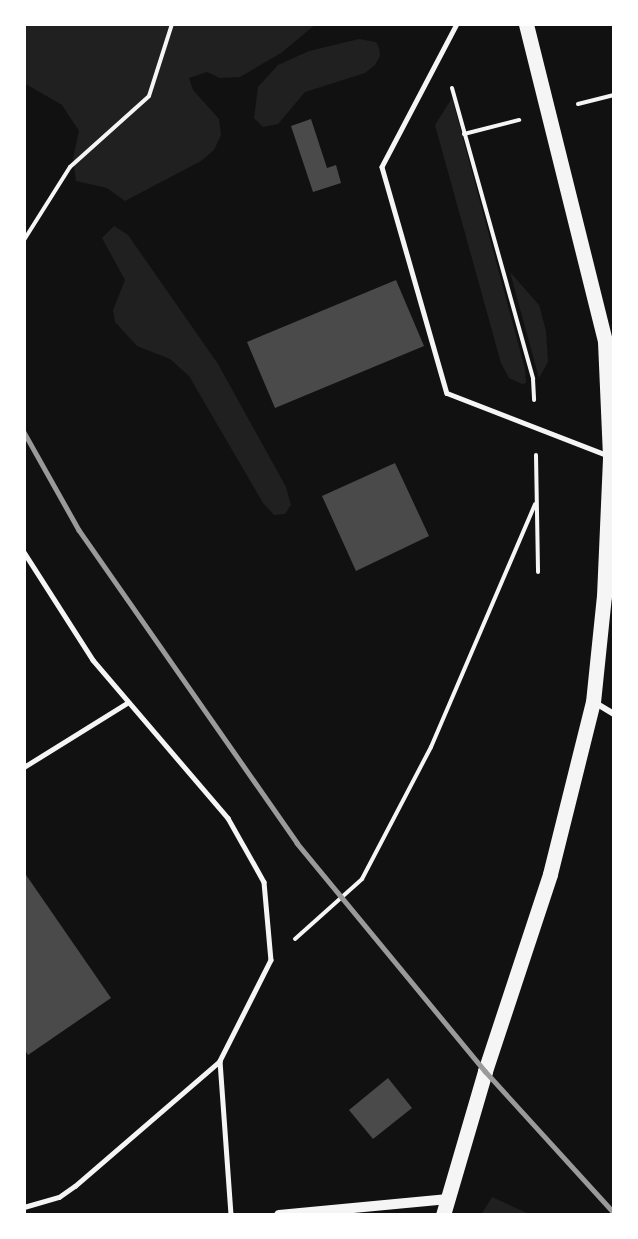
<!DOCTYPE html>
<html>
<head>
<meta charset="utf-8">
<style>
	body { margin:0 }
	#map { position:relative; width:638px; height:1239px; overflow:hidden; background:#111; font-family:Manrope,sans-serif }
	div>[style] { position:absolute }
	[style*='--x'] { left:calc(var(--x)*1px); top:calc(var(--y)*1px); width:calc(var(--w)*1px); rotate:calc(var(--a)*1deg) }
	.green>* { inset:0; background:#202020 }
	.building>* { inset:0; background:#4a4a4a }
	.path>* { height:4px; margin:-2px; padding:0 2px; transform-origin:2px; border-radius:2px; background:#f5f5f5 }
	.service>* { height:4.5px; margin:-2.25px; padding:0 2.25px; transform-origin:2.25px; border-radius:2.25px; background:#f5f5f5 }
	.minor>* { height:6px; margin:-3px; padding:0 3px; transform-origin:3px; border-radius:3px; background:#f5f5f5 }
	.tertiary>* { height:10px; margin:-5px; padding:0 5px; transform-origin:5px; border-radius:5px; background:#f5f5f5 }
	.primary>* { height:15px; margin:-7.5px; padding:0 7.5px; transform-origin:7.5px; border-radius:7.5px; background:#f5f5f5 }
	.rail>* { height:4.5px; margin:-2.25px; padding:0 2.25px; transform-origin:2.25px; border-radius:2.25px; background:#9a9a9a }
	span { translate:-50% -50%; white-space:nowrap; text-align:center; line-height:1.15; -webkit-text-stroke:5px #fff; paint-order:stroke }
	.frame { position:absolute; inset:0; border:26px solid #fff; pointer-events:none }
</style>
</head>
<body>
<div id="map">
	<div class="green">
		<i style="clip-path:polygon(24px 24px,316px 24px,281px 53px,240px 77px,220px 78px,207px 72px,189px 78px,193px 90px,219px 119px,221px 135px,214px 150px,201px 161px,125px 201px,107px 188px,76px 181px,73px 158px,79px 131px,62px 105px,24px 83px)"></i>
		<i style="clip-path:polygon(359px 39px,376px 42px,379px 48px,380px 56px,375px 65px,365px 73px,305px 92px,278px 124px,263px 127px,254px 118px,258px 87px,278px 65px,309px 51px)"></i>
		<i style="clip-path:polygon(452px 98px,525px 369px,526px 383px,522px 384px,509px 378px,501px 363px,435px 125px)"></i>
		<i style="clip-path:polygon(114px 226px,128px 235px,218px 364px,286px 487px,291px 505px,285px 514px,274px 515px,263px 503px,189px 376px,170px 359px,137px 346px,115px 322px,113px 310px,125px 280px,102px 238px)"></i>
		<i style="clip-path:polygon(510px 272px,539px 305px,546px 331px,548px 362px,539px 378px)"></i>
		<i style="clip-path:polygon(492px 1197px,531px 1215px,481px 1215px)"></i>
	</div>
	<div class="building">
		<i style="clip-path:polygon(311px 119px,327px 168px,336px 165px,341px 183px,313px 192px,291px 126px)"></i>
		<i style="clip-path:polygon(396px 280px,424px 346px,275px 408px,247px 342px)"></i>
		<i style="clip-path:polygon(395px 463px,429px 536px,356px 571px,322px 496px)"></i>
		<i style="clip-path:polygon(24px 872px,111px 998px,28px 1055px,24px 1049px)"></i>
		<i style="clip-path:polygon(388px 1078px,412px 1108px,373px 1139px,349px 1110px)"></i>
	</div>
	<div class="path">
		<i style="--x:452;--y:88;--w:302;--a:74.4"></i>
		<i style="--x:533;--y:379;--w:21;--a:87"></i>
		<i style="--x:578;--y:104;--w:37;--a:-14"></i>
		<i style="--x:464;--y:134;--w:57;--a:-14.3"></i>
		<i style="--x:24;--y:240;--w:86;--a:-57.8"></i>
		<i style="--x:70;--y:167;--w:106;--a:-41.9"></i>
		<i style="--x:149;--y:96;--w:76;--a:-72.3"></i>
		<i style="--x:536;--y:455;--w:117;--a:89"></i>
		<i style="--x:295;--y:939;--w:90;--a:-41.8"></i>
		<i style="--x:362;--y:879;--w:149;--a:-62.4"></i>
		<i style="--x:431;--y:747;--w:264;--a:-66.8"></i>
	</div>
	<div class="service">
		<i style="--x:457;--y:24;--w:161;--a:117.7"></i>
		<i style="--x:382;--y:167;--w:235;--a:74"></i>
		<i style="--x:447;--y:393;--w:172;--a:21.2"></i>
		<i style="--x:24;--y:552;--w:128;--a:57.4"></i>
		<i style="--x:93;--y:660;--w:208;--a:49.5"></i>
		<i style="--x:228;--y:818;--w:73;--a:60.6"></i>
		<i style="--x:264;--y:882;--w:78;--a:84.9"></i>
		<i style="--x:271;--y:960;--w:113;--a:116.8"></i>
		<i style="--x:220;--y:1061;--w:154;--a:85.9"></i>
		<i style="--x:24;--y:767;--w:121;--a:-31.9"></i>
		<i style="--x:24;--y:1207;--w:36;--a:-16"></i>
		<i style="--x:59;--y:1197;--w:19;--a:-35"></i>
		<i style="--x:75;--y:1186;--w:191;--a:-40.8"></i>
	</div>
	<div class="minor">
		<i style="--x:594;--y:702;--w:23;--a:31"></i>
	</div>
	<div class="tertiary">
		<i style="--x:279;--y:1215;--w:170;--a:-5.4"></i>
	</div>
	<div class="primary">
		<i style="--x:443;--y:1215;--w:150;--a:-73.7"></i>
		<i style="--x:485;--y:1071;--w:207;--a:-71.7"></i>
		<i style="--x:550;--y:874;--w:177;--a:-76"></i>
		<i style="--x:593;--y:702;--w:107;--a:-84.1"></i>
		<i style="--x:604;--y:596;--w:140;--a:-87.5"></i>
		<i style="--x:610;--y:456;--w:115;--a:-92.5"></i>
		<i style="--x:605;--y:341;--w:327;--a:-104"></i>
	</div>
	<div class="rail">
		<i style="--x:24;--y:432;--w:112;--a:60.7"></i>
		<i style="--x:79;--y:530;--w:381;--a:55.1"></i>
		<i style="--x:297;--y:843;--w:296;--a:50.5"></i>
		<i style="--x:485;--y:1071;--w:192;--a:47.7"></i>
	</div>
	<div class="frame"></div>
</div>
</body>
</html>
